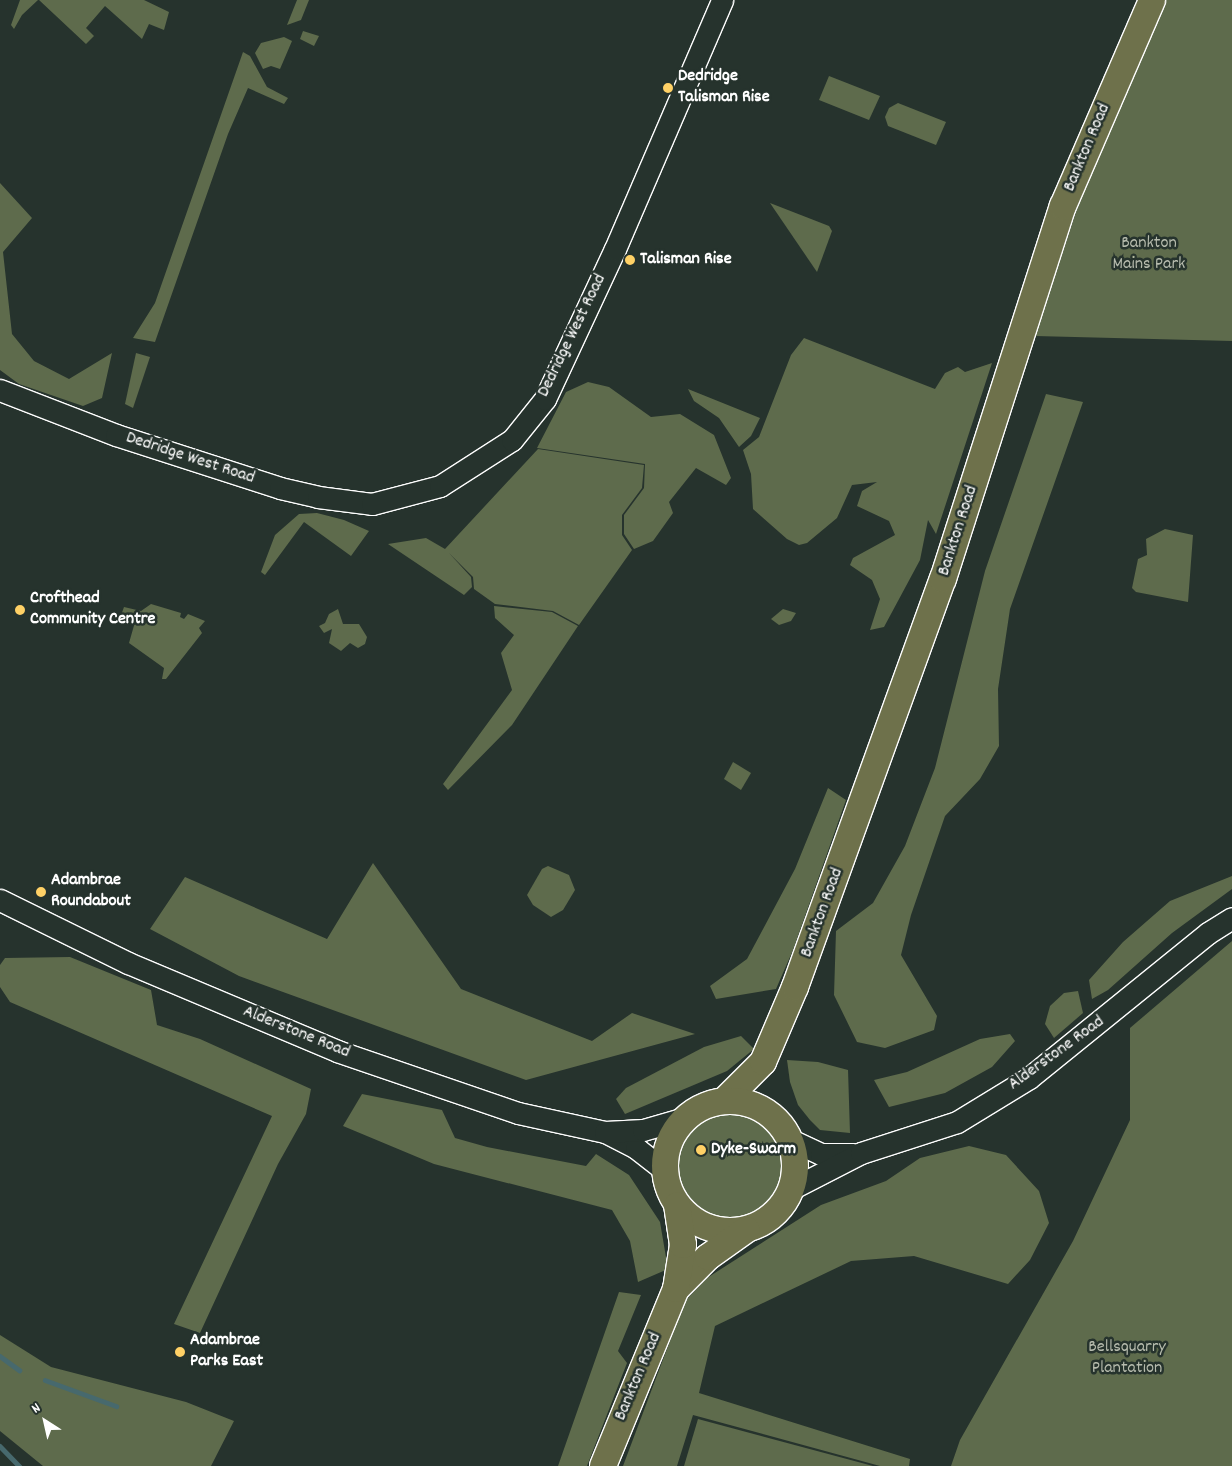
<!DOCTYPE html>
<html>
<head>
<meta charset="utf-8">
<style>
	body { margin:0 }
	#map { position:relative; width:1232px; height:1466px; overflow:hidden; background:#26332d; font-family:Dekko,sans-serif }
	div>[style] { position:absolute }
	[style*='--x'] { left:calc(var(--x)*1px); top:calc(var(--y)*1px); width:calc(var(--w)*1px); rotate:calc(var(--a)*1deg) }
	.green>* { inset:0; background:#5e6b4c }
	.round { border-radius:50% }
	.stream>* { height:4.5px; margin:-2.25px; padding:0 2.25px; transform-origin:2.25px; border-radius:2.25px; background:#47696d }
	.roads { filter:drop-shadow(1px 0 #fff) drop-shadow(-1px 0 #fff) drop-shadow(0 1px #fff) drop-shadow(0 -1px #fff) }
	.tertiary>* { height:21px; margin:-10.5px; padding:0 10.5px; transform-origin:10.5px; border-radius:10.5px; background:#26332d }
	.primary>* { height:26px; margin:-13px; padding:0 13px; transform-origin:13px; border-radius:13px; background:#6e714b }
	.primary>.ring { margin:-13px; padding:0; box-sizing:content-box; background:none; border:26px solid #6e714b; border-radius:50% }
	.dots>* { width:14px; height:14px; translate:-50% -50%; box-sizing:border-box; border:2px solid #26332d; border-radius:50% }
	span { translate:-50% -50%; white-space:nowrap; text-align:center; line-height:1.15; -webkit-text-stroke:5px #26332d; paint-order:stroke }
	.poi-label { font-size:18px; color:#fff; font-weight:700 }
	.left { translate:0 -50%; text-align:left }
	.street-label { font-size:18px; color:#fff }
	.park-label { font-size:18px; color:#b7bcae }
	.north { position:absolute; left:20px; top:1396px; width:50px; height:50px; -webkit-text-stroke:4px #26332d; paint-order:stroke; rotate:325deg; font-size:14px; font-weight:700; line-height:20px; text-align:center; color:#fff }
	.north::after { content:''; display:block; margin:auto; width:18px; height:22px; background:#fff; clip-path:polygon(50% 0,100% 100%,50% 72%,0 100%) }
</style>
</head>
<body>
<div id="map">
	<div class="green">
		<i style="clip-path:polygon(20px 0,38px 0,22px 15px,14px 29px,11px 25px)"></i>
		<i style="clip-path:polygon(39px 0,144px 0,169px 12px,164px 30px,149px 24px,142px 39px,105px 6px,86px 28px,94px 36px,86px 44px)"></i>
		<i style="clip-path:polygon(297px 0,309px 0,301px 20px,287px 25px)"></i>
		<i style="clip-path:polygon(1161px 0,1232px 0,1232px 341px,1035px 336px,1101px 136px)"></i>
		<i style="clip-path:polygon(303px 31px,319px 36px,314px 46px,300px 39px)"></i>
		<i style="clip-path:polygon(284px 37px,292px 41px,280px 69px,271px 66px,263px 69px,255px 53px,261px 43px)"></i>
		<i style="clip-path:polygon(243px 52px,250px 56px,267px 87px,288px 98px,284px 104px,248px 88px,228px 134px,155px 342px,133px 338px,155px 303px)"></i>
		<i style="clip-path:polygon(829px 76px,880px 96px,869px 120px,819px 100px)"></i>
		<i style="clip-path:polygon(898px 103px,946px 122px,936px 145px,888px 126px,885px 117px,889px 108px)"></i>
		<i style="clip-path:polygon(0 183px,32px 218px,3px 252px,12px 334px,34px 361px,69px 379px,112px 353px,102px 398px,83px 406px,19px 384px,0 370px)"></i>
		<i style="clip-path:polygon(770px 203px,829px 226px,832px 231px,817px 272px)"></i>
		<i style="clip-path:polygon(804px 338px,935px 389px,945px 373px,958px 367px,965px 372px,992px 363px,936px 534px,928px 520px,920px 560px,884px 627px,870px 630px,880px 599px,872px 580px,850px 565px,853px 558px,895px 535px,889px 521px,857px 506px,862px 491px,877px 482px,852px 485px,837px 518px,807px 543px,799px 545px,787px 539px,753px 509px,751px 474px,743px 450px,759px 437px,791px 355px)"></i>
		<i style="clip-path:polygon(136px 353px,150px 357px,133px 408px,125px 404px)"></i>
		<i style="clip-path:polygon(588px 382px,609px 387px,651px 417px,680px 414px,714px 435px,731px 478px,726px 485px,696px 468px,669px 502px,673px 513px,653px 541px,634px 549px,624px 534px,624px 515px,644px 488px,645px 464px,537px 448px,566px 392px)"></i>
		<i style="clip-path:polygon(688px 389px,760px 418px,751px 436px,739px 447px,719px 418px,694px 401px)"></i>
		<i style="clip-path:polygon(1046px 394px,1083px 402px,1010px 609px,998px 689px,999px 746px,980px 779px,945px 816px,911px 915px,901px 955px,937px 1016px,934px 1030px,885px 1048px,857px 1042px,834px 995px,836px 931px,873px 903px,905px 846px,935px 768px,985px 571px)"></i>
		<i style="clip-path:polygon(538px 449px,644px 465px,642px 488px,622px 515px,622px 535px,632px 550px,579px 625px,553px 611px,495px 604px,474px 589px,473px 577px,449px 553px,471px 577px,472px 587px,464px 595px,388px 544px,426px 538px,445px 549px)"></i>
		<i style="clip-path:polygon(317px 513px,344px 520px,369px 531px,351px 556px,304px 522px,265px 575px,261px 572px,275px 535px,299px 514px)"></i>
		<i style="clip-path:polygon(1165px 529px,1193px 535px,1188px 602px,1136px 592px,1132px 588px,1138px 559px,1147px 555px,1146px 539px)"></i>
		<i style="clip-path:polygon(151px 604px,181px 613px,180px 617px,184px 619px,188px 614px,205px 621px,199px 628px,202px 633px,166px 679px,162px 679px,164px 668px,129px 643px,135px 622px,120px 618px,124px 607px,141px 611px)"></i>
		<i style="clip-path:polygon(494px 606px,552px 612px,578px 626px,512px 725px,448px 790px,443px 784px,512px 690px,501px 653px,514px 635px,495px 618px)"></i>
		<i style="clip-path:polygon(338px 609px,343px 624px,359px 624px,367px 637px,365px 644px,358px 648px,350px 643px,341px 651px,329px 643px,332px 629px,324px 633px,319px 626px,325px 623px,329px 614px)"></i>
		<i style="clip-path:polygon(783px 609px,796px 613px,791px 621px,779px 625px,771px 619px)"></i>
		<i style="clip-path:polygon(733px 762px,751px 773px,741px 790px,724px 779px)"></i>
		<i style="clip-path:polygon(828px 788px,846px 800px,793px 950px,776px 989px,716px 999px,710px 986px,747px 959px,795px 869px)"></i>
		<i style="clip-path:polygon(373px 863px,461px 989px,592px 1041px,632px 1013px,695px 1034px,526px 1080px,239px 976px,150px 929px,185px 877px,327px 939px)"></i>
		<i style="clip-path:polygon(548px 866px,569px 875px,575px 890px,563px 910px,551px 917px,533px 905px,527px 895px,542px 869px)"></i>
		<i style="clip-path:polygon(1232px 876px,1232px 889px,1172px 933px,1108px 990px,1092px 999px,1089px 980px,1123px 942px,1170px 901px)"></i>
		<i style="clip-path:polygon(1232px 941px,1232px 1466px,951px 1466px,960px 1440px,1073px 1241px,1130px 1120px,1130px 1028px)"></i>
		<i style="clip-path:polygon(70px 957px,151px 990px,157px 1025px,200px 1039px,311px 1089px,306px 1114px,278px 1164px,200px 1333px,174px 1324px,272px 1116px,10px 1002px,0 987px,0 965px,5px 958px)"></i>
		<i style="clip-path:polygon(1078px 991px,1083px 1013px,1054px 1038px,1045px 1024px,1050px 1006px,1064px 993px)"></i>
		<i style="clip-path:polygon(1010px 1034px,1015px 1041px,992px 1067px,945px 1093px,889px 1107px,874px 1080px,907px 1072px,980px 1039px)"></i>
		<i style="clip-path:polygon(741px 1036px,754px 1049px,727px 1071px,625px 1114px,616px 1099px,626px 1088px,704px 1047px)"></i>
		<i style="clip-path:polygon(787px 1060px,818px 1062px,848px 1070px,850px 1133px,820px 1130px,810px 1120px,798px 1105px,790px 1082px)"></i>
		<i style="clip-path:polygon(362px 1094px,442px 1110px,455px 1138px,487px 1147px,586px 1166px,596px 1154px,629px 1175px,660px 1222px,668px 1269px,638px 1282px,630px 1241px,612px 1210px,434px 1164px,343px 1126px)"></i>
		<i class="round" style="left:668px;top:1104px;width:124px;height:124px"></i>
		<i style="clip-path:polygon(969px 1146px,1006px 1155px,1039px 1191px,1049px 1223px,1030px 1260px,1008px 1284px,914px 1256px,851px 1261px,715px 1326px,699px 1393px,910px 1459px,909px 1466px,880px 1466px,693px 1415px,677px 1466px,623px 1466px,685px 1301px,707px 1278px,821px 1205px,886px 1181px,920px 1158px)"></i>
		<i style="clip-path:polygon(619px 1292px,641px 1295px,618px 1351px,627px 1363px,587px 1466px,558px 1466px)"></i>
		<i style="clip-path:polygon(0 1335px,51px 1367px,186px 1402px,234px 1421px,211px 1466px,43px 1466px,0 1431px)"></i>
		<i style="clip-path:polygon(698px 1419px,873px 1466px,684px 1466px)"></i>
	</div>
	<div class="stream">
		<i style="--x:0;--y:1356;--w:24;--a:36"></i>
		<i style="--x:45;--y:1380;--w:76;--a:20.1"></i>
		<i style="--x:0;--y:1446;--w:28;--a:46"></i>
	</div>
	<div class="roads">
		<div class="tertiary">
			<i style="--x:0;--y:390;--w:124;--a:21.2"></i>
			<i style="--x:116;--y:435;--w:172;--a:17.9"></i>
			<i style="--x:280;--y:488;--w:39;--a:13"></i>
			<i style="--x:318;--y:497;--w:54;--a:7.4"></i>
			<i style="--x:372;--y:504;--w:70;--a:-14.8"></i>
			<i style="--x:440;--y:486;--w:85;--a:-32.6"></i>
			<i style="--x:512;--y:440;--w:53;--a:-51.2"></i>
			<i style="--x:545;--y:399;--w:166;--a:-65"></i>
			<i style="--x:615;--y:249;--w:271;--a:-66.7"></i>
			<i style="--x:0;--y:900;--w:143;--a:26.2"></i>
			<i style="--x:128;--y:963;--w:227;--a:22.8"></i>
			<i style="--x:337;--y:1051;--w:191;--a:18.9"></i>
			<i style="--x:518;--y:1113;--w:89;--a:12.3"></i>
			<i style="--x:605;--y:1132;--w:35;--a:27"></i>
			<i style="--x:636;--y:1148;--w:37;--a:38"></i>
			<i style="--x:605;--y:1132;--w:38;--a:-3"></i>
			<i style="--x:643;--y:1130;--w:44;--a:-15.9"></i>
			<i style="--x:791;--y:1140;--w:33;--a:25"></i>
			<i style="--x:821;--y:1154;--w:32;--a:0"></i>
			<i style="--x:793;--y:1188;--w:76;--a:-27.2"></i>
			<i style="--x:861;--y:1153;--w:101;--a:-17.9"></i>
			<i style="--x:957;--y:1122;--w:84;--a:-31.4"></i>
			<i style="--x:1029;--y:1078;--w:230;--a:-39"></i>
			<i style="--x:1208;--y:933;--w:28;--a:-32"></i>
		</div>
		<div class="primary">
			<i style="--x:724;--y:1101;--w:55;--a:-45"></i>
			<i style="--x:763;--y:1062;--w:82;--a:-66.9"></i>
			<i style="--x:795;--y:987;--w:434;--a:-70.1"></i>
			<i style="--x:943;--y:579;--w:392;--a:-72.2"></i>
			<i style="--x:1063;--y:206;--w:224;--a:-66.6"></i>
			<i class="ring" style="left:665px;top:1101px;width:104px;height:104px"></i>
			<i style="--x:676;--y:1289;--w:45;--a:-45"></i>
			<i style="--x:708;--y:1257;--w:47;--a:-35.4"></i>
			<i style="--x:603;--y:1466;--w:191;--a:-67.6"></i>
			<i style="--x:676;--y:1289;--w:45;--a:-81"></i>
			<i style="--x:683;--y:1245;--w:40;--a:-98.5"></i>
		</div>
	</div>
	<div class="dots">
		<i style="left:668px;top:88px;background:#ffd166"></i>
		<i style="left:630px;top:260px;background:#ffd166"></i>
		<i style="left:20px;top:610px;background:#ffd166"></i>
		<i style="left:41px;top:892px;background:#ffd166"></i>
		<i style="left:701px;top:1150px;background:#ffd166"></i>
		<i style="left:180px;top:1352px;background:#ffd166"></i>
	</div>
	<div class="poi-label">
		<span class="left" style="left:678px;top:88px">Dedridge<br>Talisman Rise</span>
		<span class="left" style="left:640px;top:260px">Talisman Rise</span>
		<span class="left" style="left:30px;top:610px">Crofthead<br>Community Centre</span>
		<span class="left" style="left:51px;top:892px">Adambrae<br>Roundabout</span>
		<span class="left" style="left:711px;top:1150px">Dyke-Swarm</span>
		<span class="left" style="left:190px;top:1352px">Adambrae<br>Parks East</span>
	</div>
	<div class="street-label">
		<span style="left:1088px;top:148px;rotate:-67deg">Bankton Road</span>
		<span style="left:573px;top:336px;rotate:-64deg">Dedridge West Road</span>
		<span style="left:190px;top:459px;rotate:18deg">Dedridge West Road</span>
		<span style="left:959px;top:531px;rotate:-72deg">Bankton Road</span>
		<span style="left:823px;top:913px;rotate:-70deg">Bankton Road</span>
		<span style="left:296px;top:1033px;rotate:22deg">Alderstone Road</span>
		<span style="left:1057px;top:1054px;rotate:-36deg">Alderstone Road</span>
		<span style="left:639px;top:1377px;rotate:-67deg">Bankton Road</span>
	</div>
	<div class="park-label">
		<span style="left:1149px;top:255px">Bankton<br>Mains Park</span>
		<span style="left:1127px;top:1359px">Bellsquarry<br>Plantation</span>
	</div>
	<div class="north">N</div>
</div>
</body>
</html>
